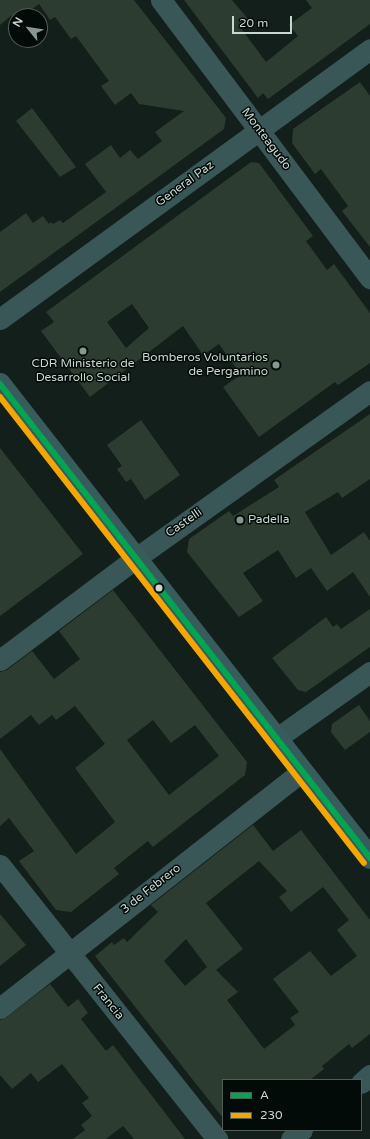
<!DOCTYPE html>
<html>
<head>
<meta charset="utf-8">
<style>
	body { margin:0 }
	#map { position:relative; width:370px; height:1139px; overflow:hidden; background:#121f1b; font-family:"Varela Round",sans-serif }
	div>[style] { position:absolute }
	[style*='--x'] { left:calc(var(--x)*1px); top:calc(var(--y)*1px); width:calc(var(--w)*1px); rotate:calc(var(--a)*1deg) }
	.building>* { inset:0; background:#2d3c30 }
	.minor>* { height:21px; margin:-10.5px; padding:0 10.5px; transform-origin:10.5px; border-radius:10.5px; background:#3a5757 }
	.major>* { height:22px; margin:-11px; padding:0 11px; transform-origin:11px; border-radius:11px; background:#385b5c }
	.bus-1>* { height:6px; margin:-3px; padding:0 3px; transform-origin:3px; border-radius:3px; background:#00a651 }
	.bus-2>* { height:6px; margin:-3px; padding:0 3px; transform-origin:3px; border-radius:3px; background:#f7a600 }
	.dots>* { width:11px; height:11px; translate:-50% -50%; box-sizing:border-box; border:2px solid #030b08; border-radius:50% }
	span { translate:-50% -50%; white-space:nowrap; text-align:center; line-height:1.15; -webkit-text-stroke:3px #030b08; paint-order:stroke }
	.street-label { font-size:12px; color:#c9d7d1 }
	.poi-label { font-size:12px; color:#c9d7d1 }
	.right { translate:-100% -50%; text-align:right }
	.left { translate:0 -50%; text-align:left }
	.legend { position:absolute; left:222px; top:1079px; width:140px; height:52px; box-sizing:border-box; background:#030b08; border:1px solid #525d58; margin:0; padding:5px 7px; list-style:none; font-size:12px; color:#c9d7d1 }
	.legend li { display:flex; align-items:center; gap:8px; height:20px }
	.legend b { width:20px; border:1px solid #525d58 }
	.north { position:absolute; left:8px; top:8px; width:40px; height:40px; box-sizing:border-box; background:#030b08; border:1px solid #525d58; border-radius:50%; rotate:300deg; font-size:11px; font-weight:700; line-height:16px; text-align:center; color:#c9d7d1 }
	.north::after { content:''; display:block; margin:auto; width:14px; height:18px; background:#899791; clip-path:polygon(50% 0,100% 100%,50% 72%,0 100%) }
	.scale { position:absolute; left:232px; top:16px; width:60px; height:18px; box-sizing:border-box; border:2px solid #c9d7d1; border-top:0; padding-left:5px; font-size:12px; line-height:14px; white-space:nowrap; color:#c9d7d1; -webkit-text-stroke:3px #030b08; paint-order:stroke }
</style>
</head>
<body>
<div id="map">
	<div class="building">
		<i style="clip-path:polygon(0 0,134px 0,226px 118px,224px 129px,0 292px,0 232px,26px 213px,33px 223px,43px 216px,49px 224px,51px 222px,53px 224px,60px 220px,63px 223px,106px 192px,85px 164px,111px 145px,120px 158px,130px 150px,138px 159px,162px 141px,155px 132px,184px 111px,139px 104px,131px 93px,115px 105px,101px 86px,109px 81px,76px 36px,71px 39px,55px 17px,50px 20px,39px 4px,22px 16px,16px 16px,16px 20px,12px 15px,0 25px)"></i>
		<i style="clip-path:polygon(184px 0,232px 0,249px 20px,240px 27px,266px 62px,298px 36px,289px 25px,312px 8px,306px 0,370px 0,370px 24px,268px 99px,263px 93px,258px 98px)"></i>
		<i style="clip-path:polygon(360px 82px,370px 96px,370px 247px,342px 211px,348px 206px,321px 169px,315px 174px,292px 143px,293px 129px)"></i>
		<i style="clip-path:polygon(32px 108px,76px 167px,60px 177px,16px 121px)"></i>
		<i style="clip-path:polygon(evenodd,251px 162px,259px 163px,313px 236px,306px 241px,327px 270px,334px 264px,370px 313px,370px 363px,338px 385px,335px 382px,259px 437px,223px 387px,241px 375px,219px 344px,203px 355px,183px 326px,90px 397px,41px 331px,54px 322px,46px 312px,251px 162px,132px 304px,149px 328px,126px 348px,107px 322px,132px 304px)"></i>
		<i style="clip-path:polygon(370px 414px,370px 479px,342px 498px,338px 492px,305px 512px,331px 555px,364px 532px,370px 541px,370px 597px,353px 572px,327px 591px,311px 568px,296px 578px,278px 550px,243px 573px,263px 601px,239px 617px,187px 552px,189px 539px,229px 511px,233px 516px,279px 487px,274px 480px)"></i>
		<i style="clip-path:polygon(141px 420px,180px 475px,145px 500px,131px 479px,126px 482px,117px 469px,122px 466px,107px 445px)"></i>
		<i style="clip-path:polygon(0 448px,83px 554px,0 616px)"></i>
		<i style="clip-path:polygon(evenodd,113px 590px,247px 762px,245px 775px,153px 847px,148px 841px,114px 868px,119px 874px,71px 912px,56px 910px,19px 861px,34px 851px,9px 818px,0 826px,0 749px,76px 854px,115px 822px,75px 768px,105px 744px,75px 706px,56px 720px,52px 715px,39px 725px,31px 715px,0 739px,0 672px,7px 670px,32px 651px,54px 679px,80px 659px,59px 631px,113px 590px,153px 720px,171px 743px,195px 725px,219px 756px,169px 795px,127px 740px,153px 720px)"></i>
		<i style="clip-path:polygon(370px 609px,370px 647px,306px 692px,298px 690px,272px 658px,326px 617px,333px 627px,337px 624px,341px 629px)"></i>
		<i style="clip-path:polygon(359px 705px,370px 721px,370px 732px,345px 750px,331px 732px,332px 724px)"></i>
		<i style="clip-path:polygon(evenodd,253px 825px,273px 851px,301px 830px,370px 920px,370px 1034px,352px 1048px,349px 1044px,322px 1066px,324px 1069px,310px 1080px,223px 1080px,223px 1118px,95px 956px,112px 942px,114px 945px,124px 938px,127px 942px,158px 912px,151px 905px,253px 825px,259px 861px,287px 891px,279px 897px,291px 912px,323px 887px,349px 920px,337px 930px,357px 956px,331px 976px,310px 951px,273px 979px,299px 1012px,290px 1018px,295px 1025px,264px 1049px,227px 1000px,238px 992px,216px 970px,243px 949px,206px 903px,259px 861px,253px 825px,186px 939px,207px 967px,185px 986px,164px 961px,186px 939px)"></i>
		<i style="clip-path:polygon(0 914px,26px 945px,0 966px)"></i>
		<i style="clip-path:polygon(50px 984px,68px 1007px,78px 999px,88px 1013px,81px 1019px,106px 1051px,113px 1045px,185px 1139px,134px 1139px,123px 1126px,106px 1139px,73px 1139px,85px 1130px,81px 1125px,92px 1116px,82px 1103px,89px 1098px,62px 1064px,38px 1082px,31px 1073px,12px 1089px,0 1075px,0 1020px,7px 1017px)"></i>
	</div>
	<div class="minor">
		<i style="--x:161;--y:0;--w:348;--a:53.1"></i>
		<i style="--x:0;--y:319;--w:458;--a:-36.1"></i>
		<i style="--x:0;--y:660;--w:170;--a:-36.9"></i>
		<i style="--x:136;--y:558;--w:287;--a:-35.5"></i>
		<i style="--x:277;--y:738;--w:114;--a:-35.4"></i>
		<i style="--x:0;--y:865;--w:350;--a:51.6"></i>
		<i style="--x:0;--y:1008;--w:384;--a:-38.1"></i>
		<i style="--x:361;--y:1083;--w:12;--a:-42"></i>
		<i style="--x:291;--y:1139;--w:14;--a:-39"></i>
	</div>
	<div class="major">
		<i style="--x:0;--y:384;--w:601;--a:52.02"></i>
	</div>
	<div class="bus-1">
		<i style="--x:0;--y:384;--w:601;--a:52.02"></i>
	</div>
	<div class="bus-2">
		<i style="--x:0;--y:397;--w:591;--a:52.01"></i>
	</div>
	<div class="dots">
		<i style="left:83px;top:351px;background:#899791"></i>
		<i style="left:276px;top:365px;background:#899791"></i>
		<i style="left:240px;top:520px;background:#899791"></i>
		<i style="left:159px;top:588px;background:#c9d7d1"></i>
	</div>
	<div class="street-label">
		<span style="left:266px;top:139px;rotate:53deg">Monteagudo</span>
		<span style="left:185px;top:184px;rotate:-36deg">General Paz</span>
		<span style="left:184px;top:523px;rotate:-35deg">Castelli</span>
		<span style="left:151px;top:889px;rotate:-38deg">3 de Febrero</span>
		<span style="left:108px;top:1002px;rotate:51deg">Francia</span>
	</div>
	<div class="poi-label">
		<span class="right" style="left:268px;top:365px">Bomberos Voluntarios<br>de Pergamino</span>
		<span style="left:83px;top:371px">CDR Ministerio de<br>Desarrollo Social</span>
		<span class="left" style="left:248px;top:520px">Padella</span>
	</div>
	<ul class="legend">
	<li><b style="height:5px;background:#00a651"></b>A</li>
	<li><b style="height:5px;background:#f7a600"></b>230</li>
	</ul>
	<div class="north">N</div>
	<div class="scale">20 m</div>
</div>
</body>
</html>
